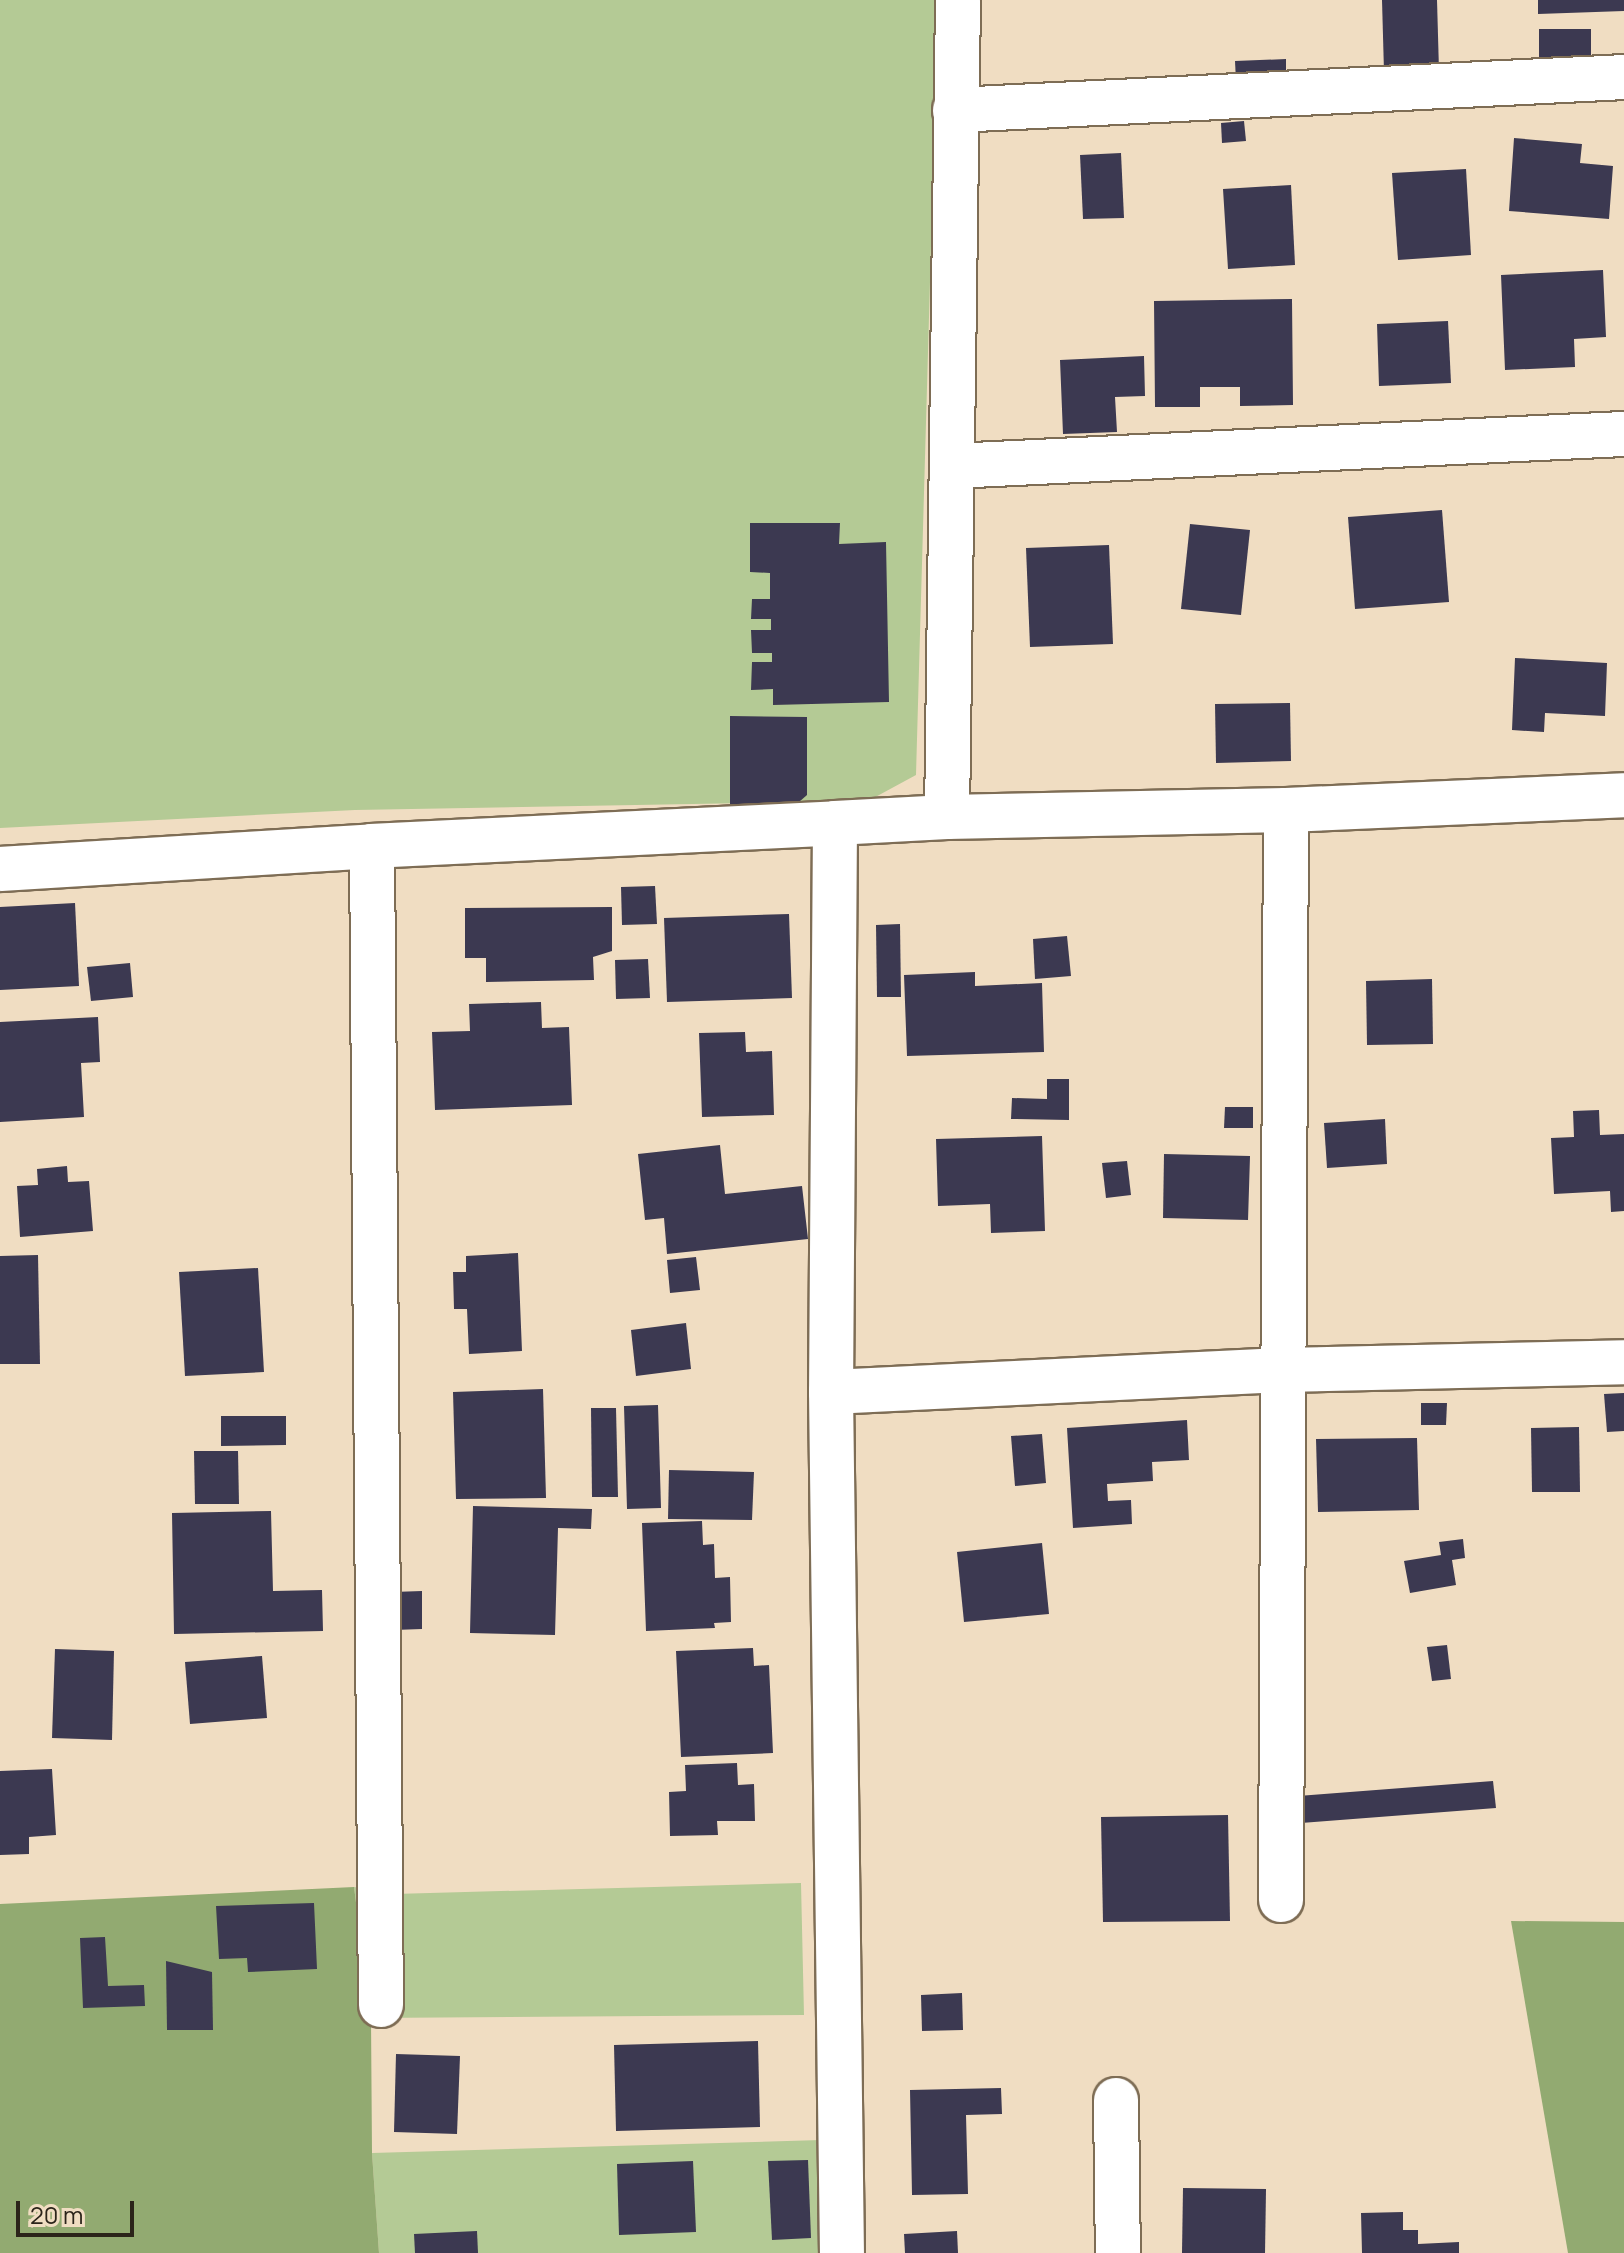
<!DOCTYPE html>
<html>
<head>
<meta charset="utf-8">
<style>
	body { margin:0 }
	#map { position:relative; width:1624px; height:2253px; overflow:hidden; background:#f0ddc2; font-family:Manrope,sans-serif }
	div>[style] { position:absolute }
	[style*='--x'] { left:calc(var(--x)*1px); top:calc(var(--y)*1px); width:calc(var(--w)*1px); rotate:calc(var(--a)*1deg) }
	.green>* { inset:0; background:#b4ca95 }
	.forest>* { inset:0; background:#92aa71 }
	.building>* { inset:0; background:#3c3951 }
	.roads { filter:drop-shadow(2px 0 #7e6d55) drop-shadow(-2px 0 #7e6d55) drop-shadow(0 2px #7e6d55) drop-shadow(0 -2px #7e6d55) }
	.minor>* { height:44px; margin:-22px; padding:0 22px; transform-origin:22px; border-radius:22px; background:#fff }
	.tertiary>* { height:44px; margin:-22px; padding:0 22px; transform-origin:22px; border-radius:22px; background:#fff }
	span { translate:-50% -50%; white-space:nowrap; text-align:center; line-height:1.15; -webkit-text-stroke:8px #f0ddc2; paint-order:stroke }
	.scale { position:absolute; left:16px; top:2201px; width:118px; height:36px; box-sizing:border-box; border:4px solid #2b241a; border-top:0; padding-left:10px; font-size:24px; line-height:28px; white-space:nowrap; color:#2b241a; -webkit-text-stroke:6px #f0ddc2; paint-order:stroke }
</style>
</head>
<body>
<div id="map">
	<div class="green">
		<i style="clip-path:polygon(0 0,938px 0,916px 775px,868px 801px,355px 810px,0 828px)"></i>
		<i style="clip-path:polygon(801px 1883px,804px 2015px,371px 2018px,354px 1887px,394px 1894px)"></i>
		<i style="clip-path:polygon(821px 2140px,819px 2253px,379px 2253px,372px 2153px)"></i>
	</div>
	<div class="forest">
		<i style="clip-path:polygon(354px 1887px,371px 2018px,372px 2153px,379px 2253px,0 2253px,0 1904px)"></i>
		<i style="clip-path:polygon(1511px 1921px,1624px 1922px,1624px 2253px,1568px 2253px)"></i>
	</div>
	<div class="building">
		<i style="clip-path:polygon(1382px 0,1437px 0,1439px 71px,1384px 72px)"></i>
		<i style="clip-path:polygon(1538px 0,1624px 0,1624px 11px,1538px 14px)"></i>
		<i style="clip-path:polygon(1539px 29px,1591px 29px,1591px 67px,1539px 67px)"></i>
		<i style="clip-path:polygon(1286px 59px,1286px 80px,1236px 81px,1235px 61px)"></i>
		<i style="clip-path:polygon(1244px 121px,1246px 141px,1222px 143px,1221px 123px)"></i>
		<i style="clip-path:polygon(1514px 138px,1582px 144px,1580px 163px,1613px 166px,1609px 219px,1509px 211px)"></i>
		<i style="clip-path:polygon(1121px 153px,1124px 218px,1083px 219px,1080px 155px)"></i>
		<i style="clip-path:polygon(1466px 169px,1471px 255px,1398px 260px,1392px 173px)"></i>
		<i style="clip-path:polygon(1291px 185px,1295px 265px,1228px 269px,1223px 189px)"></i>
		<i style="clip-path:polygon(1603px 270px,1606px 337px,1574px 339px,1575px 367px,1505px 370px,1501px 275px)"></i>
		<i style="clip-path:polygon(1292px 299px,1293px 405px,1240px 406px,1240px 387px,1200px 387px,1200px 407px,1155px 407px,1154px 301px)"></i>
		<i style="clip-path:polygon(1448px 321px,1451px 383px,1379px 386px,1377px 324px)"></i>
		<i style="clip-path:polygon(1144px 356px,1145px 396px,1115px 397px,1117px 432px,1063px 434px,1060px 360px)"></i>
		<i style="clip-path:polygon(1442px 510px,1449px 602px,1355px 609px,1348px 517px)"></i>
		<i style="clip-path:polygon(750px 523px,840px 523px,839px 544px,886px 542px,889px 702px,773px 705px,773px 689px,751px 690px,752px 662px,772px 662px,772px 653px,752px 653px,751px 630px,771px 630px,771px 619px,751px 619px,752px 599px,770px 599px,770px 573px,750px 572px)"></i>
		<i style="clip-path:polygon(1190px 524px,1250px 530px,1241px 615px,1181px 609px)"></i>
		<i style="clip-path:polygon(1109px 545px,1113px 644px,1030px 647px,1026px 548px)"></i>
		<i style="clip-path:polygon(1515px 658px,1607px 663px,1605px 716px,1545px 713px,1544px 732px,1512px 730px)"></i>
		<i style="clip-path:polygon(1290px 703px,1291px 761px,1216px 763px,1215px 704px)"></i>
		<i style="clip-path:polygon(730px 716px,807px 717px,807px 795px,791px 809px,730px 809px)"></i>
		<i style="clip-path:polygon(655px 886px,657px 924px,622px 925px,621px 887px)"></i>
		<i style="clip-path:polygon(75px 903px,79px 986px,0 990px,0 907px)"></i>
		<i style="clip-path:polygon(612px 907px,612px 951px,593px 957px,594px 980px,486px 982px,486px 958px,465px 958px,465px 908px)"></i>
		<i style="clip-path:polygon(789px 914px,792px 998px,667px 1002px,664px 918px)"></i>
		<i style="clip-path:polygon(900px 924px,901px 997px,877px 997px,876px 925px)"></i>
		<i style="clip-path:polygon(1067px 936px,1071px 976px,1035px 979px,1033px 939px)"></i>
		<i style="clip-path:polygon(648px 959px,650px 998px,616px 999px,615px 960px)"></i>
		<i style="clip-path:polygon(130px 963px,133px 997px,91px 1001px,87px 967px)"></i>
		<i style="clip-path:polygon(975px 972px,975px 986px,1042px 983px,1044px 1052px,907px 1056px,904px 975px)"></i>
		<i style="clip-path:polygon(1432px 979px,1433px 1044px,1367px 1045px,1366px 981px)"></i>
		<i style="clip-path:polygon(541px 1002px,542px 1028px,569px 1027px,572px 1105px,435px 1110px,432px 1032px,470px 1031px,469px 1004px)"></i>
		<i style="clip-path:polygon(98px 1017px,100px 1062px,81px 1063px,84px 1117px,0 1122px,0 1022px)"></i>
		<i style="clip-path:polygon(745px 1032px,746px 1052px,772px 1051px,774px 1115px,702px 1117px,699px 1033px)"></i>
		<i style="clip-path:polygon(1047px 1079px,1069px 1079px,1069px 1120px,1011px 1119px,1012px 1098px,1047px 1099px)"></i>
		<i style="clip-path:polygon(1225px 1107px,1253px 1107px,1253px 1128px,1224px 1128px)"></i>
		<i style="clip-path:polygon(1599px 1110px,1600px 1135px,1624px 1134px,1624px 1211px,1611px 1212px,1610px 1191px,1554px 1194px,1551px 1138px,1574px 1137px,1573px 1111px)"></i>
		<i style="clip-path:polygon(1385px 1119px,1387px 1164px,1327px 1168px,1324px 1123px)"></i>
		<i style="clip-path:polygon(1042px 1136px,1045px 1231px,991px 1233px,990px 1204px,938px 1206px,936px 1139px)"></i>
		<i style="clip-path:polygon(720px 1145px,725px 1194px,802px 1186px,808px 1239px,667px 1254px,664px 1218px,645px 1220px,638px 1154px)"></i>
		<i style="clip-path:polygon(1164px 1154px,1250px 1156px,1248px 1220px,1163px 1218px)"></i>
		<i style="clip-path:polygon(1127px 1161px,1131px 1195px,1106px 1198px,1102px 1163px)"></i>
		<i style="clip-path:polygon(67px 1166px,68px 1182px,89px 1181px,93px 1231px,20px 1237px,17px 1186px,38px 1185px,37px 1169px)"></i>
		<i style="clip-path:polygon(518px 1253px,522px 1351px,469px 1354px,467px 1309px,454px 1309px,453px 1272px,466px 1272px,466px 1256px)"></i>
		<i style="clip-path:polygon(38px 1255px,40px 1364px,0 1364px,0 1256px)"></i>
		<i style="clip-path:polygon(696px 1257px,700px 1290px,670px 1293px,667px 1260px)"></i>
		<i style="clip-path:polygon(258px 1268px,264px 1372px,185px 1376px,179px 1272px)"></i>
		<i style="clip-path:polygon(686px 1323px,691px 1369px,636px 1376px,631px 1330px)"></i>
		<i style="clip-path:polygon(543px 1389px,546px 1498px,456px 1499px,453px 1392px)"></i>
		<i style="clip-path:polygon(1624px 1393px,1624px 1431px,1607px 1432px,1604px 1394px)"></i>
		<i style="clip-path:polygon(1421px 1403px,1447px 1403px,1446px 1425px,1421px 1425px)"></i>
		<i style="clip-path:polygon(658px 1405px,661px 1508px,627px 1509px,624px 1406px)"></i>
		<i style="clip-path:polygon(591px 1408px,616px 1408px,618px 1497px,592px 1497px)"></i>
		<i style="clip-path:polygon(221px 1416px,286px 1416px,286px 1445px,221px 1446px)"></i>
		<i style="clip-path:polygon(1187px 1420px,1189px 1460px,1152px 1462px,1153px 1481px,1107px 1484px,1108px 1501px,1131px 1500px,1132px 1524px,1073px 1528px,1067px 1428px)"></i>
		<i style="clip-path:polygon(1579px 1427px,1580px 1492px,1532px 1492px,1531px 1428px)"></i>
		<i style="clip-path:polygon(1042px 1434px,1046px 1483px,1015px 1486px,1011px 1436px)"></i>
		<i style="clip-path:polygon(1417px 1438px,1419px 1510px,1318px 1512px,1316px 1439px)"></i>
		<i style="clip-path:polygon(194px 1451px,238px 1451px,239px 1504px,195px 1504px)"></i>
		<i style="clip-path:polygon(669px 1470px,754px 1472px,752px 1520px,668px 1519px)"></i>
		<i style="clip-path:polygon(473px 1506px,592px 1509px,591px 1529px,558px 1528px,555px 1635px,470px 1633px)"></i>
		<i style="clip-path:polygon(271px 1511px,273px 1591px,322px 1590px,323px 1631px,174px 1634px,172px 1513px)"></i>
		<i style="clip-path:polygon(702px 1521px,703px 1545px,714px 1544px,715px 1578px,730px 1577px,731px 1622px,714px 1623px,715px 1628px,646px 1631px,642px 1523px)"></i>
		<i style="clip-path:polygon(1463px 1539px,1465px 1558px,1452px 1560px,1456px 1585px,1410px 1593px,1404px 1561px,1441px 1555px,1439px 1542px)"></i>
		<i style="clip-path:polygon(1042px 1543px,1049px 1614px,964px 1622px,957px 1552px)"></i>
		<i style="clip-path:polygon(422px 1591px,422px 1629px,394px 1630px,393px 1592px)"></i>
		<i style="clip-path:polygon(1447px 1645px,1451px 1679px,1432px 1681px,1427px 1647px)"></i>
		<i style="clip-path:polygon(753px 1648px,754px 1666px,769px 1665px,773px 1753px,681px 1757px,676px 1651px)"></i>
		<i style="clip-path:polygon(55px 1649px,114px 1651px,112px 1740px,52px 1738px)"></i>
		<i style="clip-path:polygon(262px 1656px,267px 1718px,190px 1724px,185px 1662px)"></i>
		<i style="clip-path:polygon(737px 1763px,738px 1785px,754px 1784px,755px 1821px,717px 1821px,718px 1835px,670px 1836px,669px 1792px,686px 1791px,685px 1765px)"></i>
		<i style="clip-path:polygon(52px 1769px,56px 1835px,29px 1837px,29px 1854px,0 1855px,0 1771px)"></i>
		<i style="clip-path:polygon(1493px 1781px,1496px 1808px,1301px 1823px,1298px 1796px)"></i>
		<i style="clip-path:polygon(1228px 1815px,1230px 1921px,1103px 1922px,1101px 1817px)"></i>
		<i style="clip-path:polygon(314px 1903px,317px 1969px,248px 1972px,247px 1958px,219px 1959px,216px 1906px)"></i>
		<i style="clip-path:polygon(105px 1937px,108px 1986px,144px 1985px,145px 2006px,83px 2008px,80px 1938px)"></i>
		<i style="clip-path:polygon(166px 1961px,212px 1972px,213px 2030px,167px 2030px)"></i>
		<i style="clip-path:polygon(962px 1993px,963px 2030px,922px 2031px,921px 1995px)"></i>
		<i style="clip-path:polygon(758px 2041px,760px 2127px,616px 2131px,614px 2045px)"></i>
		<i style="clip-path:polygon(396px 2054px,460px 2056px,457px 2134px,394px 2132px)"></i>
		<i style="clip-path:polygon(1001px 2088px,1002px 2114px,966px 2115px,968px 2194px,912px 2195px,910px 2090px)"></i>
		<i style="clip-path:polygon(808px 2160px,811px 2238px,772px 2240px,768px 2161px)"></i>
		<i style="clip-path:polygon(693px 2161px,696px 2232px,619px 2235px,617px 2164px)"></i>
		<i style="clip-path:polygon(1183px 2188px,1266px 2189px,1265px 2253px,1182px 2253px)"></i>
		<i style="clip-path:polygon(1403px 2212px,1403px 2230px,1418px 2230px,1418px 2244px,1459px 2242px,1459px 2253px,1362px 2253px,1361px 2213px)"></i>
		<i style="clip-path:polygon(477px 2231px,478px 2253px,415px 2253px,414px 2234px)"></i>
		<i style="clip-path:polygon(957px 2231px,958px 2253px,905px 2253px,904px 2234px)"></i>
	</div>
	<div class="roads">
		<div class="minor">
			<i style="--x:955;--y:110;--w:670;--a:-2.82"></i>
			<i style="--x:952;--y:466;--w:673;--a:-2.73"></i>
			<i style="--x:947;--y:817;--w:817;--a:-89.23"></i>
			<i style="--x:372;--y:846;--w:1159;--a:89.56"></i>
			<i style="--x:0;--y:869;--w:373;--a:-3.5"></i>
			<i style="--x:372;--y:846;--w:464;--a:-2.8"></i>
			<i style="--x:835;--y:823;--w:569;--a:90.4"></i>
			<i style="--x:831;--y:1392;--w:861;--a:89.27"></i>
			<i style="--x:831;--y:1392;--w:451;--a:-2.8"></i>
			<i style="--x:1281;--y:1370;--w:343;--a:-1.3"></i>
			<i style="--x:1281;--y:1900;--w:1090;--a:-89.74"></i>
			<i style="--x:1116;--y:2100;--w:153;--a:89.3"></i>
		</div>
		<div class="tertiary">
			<i style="--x:835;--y:823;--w:112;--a:-3.1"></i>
			<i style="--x:947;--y:817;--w:339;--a:-1.2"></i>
			<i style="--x:1286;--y:810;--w:338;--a:-2.5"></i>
		</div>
	</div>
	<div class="scale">20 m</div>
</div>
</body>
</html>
